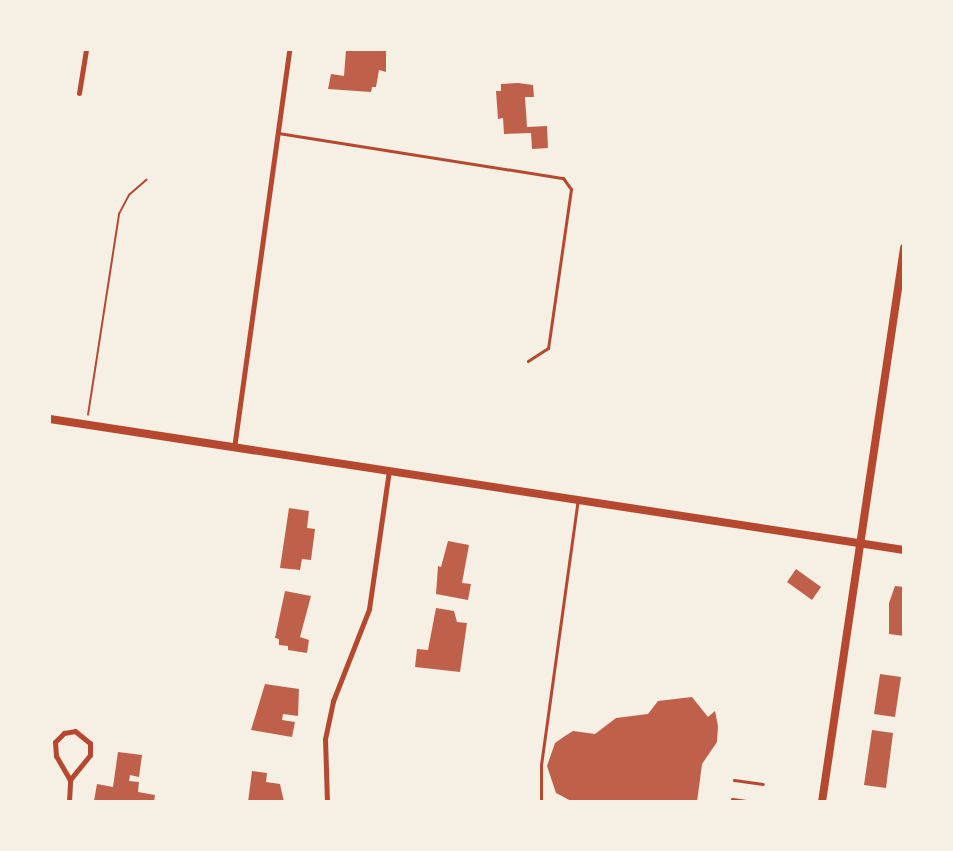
<!DOCTYPE html>
<html>
<head>
<meta charset="utf-8">
<style>
	body { margin:0 }
	#map { position:relative; width:953px; height:851px; overflow:hidden; background:#f6efe4; font-family:Bitter,serif }
	div>[style] { position:absolute }
	[style*='--x'] { left:calc(var(--x)*1px); top:calc(var(--y)*1px); width:calc(var(--w)*1px); rotate:calc(var(--a)*1deg) }
	.building>* { inset:0; background:#bf614a }
	.path>* { height:1.5px; margin:-0.75px; padding:0 0.75px; transform-origin:0.75px; border-radius:0.75px; background:#b5482f }
	.service>* { height:3px; margin:-1.5px; padding:0 1.5px; transform-origin:1.5px; border-radius:1.5px; background:#b5482f }
	.minor>* { height:5px; margin:-2.5px; padding:0 2.5px; transform-origin:2.5px; border-radius:2.5px; background:#b5482f }
	.secondary>* { height:8px; margin:-4px; padding:0 4px; transform-origin:4px; border-radius:4px; background:#b5482f }
	span { translate:-50% -50%; white-space:nowrap; text-align:center; line-height:1.15; -webkit-text-stroke:4.5px #f6efe4; paint-order:stroke }
	.frame { position:absolute; inset:0; border:51px solid #f6efe4; pointer-events:none }
</style>
</head>
<body>
<div id="map">
	<div class="building">
		<i style="clip-path:polygon(346px 50px,386px 50px,386px 72px,379px 70px,376px 87px,372px 87px,371px 92px,328px 89px,331px 74px,344px 76px)"></i>
		<i style="clip-path:polygon(518px 83px,533px 85px,534px 97px,525px 97px,527px 127px,547px 126px,548px 148px,532px 149px,531px 133px,504px 134px,503px 118px,498px 119px,496px 91px,501px 91px,501px 84px)"></i>
		<i style="clip-path:polygon(289px 508px,309px 511px,307px 528px,315px 529px,311px 560px,302px 559px,300px 570px,280px 568px)"></i>
		<i style="clip-path:polygon(448px 541px,469px 545px,462px 583px,471px 584px,468px 600px,436px 594px,438px 566px,441px 567px)"></i>
		<i style="clip-path:polygon(796px 569px,821px 587px,812px 600px,787px 582px)"></i>
		<i style="clip-path:polygon(895px 586px,904px 587px,904px 636px,889px 634px,889px 603px)"></i>
		<i style="clip-path:polygon(285px 591px,311px 596px,300px 637px,309px 640px,307px 653px,288px 650px,288px 646px,279px 645px,279px 639px,275px 638px)"></i>
		<i style="clip-path:polygon(436px 608px,454px 611px,457px 622px,467px 623px,460px 672px,415px 667px,417px 649px,428px 650px)"></i>
		<i style="clip-path:polygon(880px 674px,901px 677px,895px 717px,874px 714px)"></i>
		<i style="clip-path:polygon(265px 684px,299px 689px,298px 716px,283px 714px,282px 720px,295px 722px,292px 737px,251px 730px)"></i>
		<i style="clip-path:polygon(692px 697px,708px 717px,715px 711px,718px 726px,717px 742px,702px 764px,697px 802px,573px 802px,556px 793px,547px 766px,555px 743px,565px 736px,573px 731px,595px 734px,616px 718px,648px 714px,658px 701px)"></i>
		<i style="clip-path:polygon(872px 730px,893px 733px,886px 788px,864px 785px)"></i>
		<i style="clip-path:polygon(118px 752px,142px 755px,139px 777px,130px 775px,129px 781px,139px 782px,138px 792px,155px 795px,154px 802px,94px 801px,97px 784px,113px 787px)"></i>
		<i style="clip-path:polygon(252px 771px,267px 773px,266px 782px,280px 784px,284px 802px,248px 802px)"></i>
	</div>
	<div class="path">
		<i style="--x:88;--y:415;--w:203;--a:-81.2"></i>
		<i style="--x:119;--y:214;--w:21;--a:-62"></i>
		<i style="--x:129;--y:195;--w:23;--a:-41"></i>
	</div>
	<div class="service">
		<i style="--x:278;--y:133;--w:289;--a:9"></i>
		<i style="--x:563;--y:178;--w:14;--a:54"></i>
		<i style="--x:571;--y:189;--w:161;--a:98.2"></i>
		<i style="--x:548;--y:348;--w:24;--a:147"></i>
		<i style="--x:734;--y:780;--w:29;--a:8"></i>
		<i style="--x:732;--y:799;--w:22;--a:8"></i>
		<i style="--x:541;--y:802;--w:37;--a:-90"></i>
		<i style="--x:541;--y:765;--w:268;--a:-82.1"></i>
	</div>
	<div class="minor">
		<i style="--x:79;--y:93;--w:44;--a:-80.8"></i>
		<i style="--x:234;--y:448;--w:402;--a:-82.1"></i>
		<i style="--x:69;--y:802;--w:22;--a:-87"></i>
		<i style="--x:70;--y:780;--w:28;--a:-120"></i>
		<i style="--x:56;--y:756;--w:14;--a:-94"></i>
		<i style="--x:55;--y:742;--w:13;--a:-45"></i>
		<i style="--x:64;--y:733;--w:11;--a:-10"></i>
		<i style="--x:75;--y:731;--w:19;--a:39"></i>
		<i style="--x:90;--y:743;--w:12;--a:90"></i>
		<i style="--x:90;--y:755;--w:32;--a:129"></i>
		<i style="--x:327;--y:802;--w:63;--a:-91.8"></i>
		<i style="--x:325;--y:739;--w:39;--a:-78"></i>
		<i style="--x:333;--y:701;--w:99;--a:-68.6"></i>
		<i style="--x:369;--y:609;--w:139;--a:-81.8"></i>
	</div>
	<div class="secondary">
		<i style="--x:50;--y:419;--w:864;--a:8.72"></i>
		<i style="--x:822;--y:802;--w:560;--a:-81.58"></i>
	</div>
	<div class="frame"></div>
</div>
</body>
</html>
